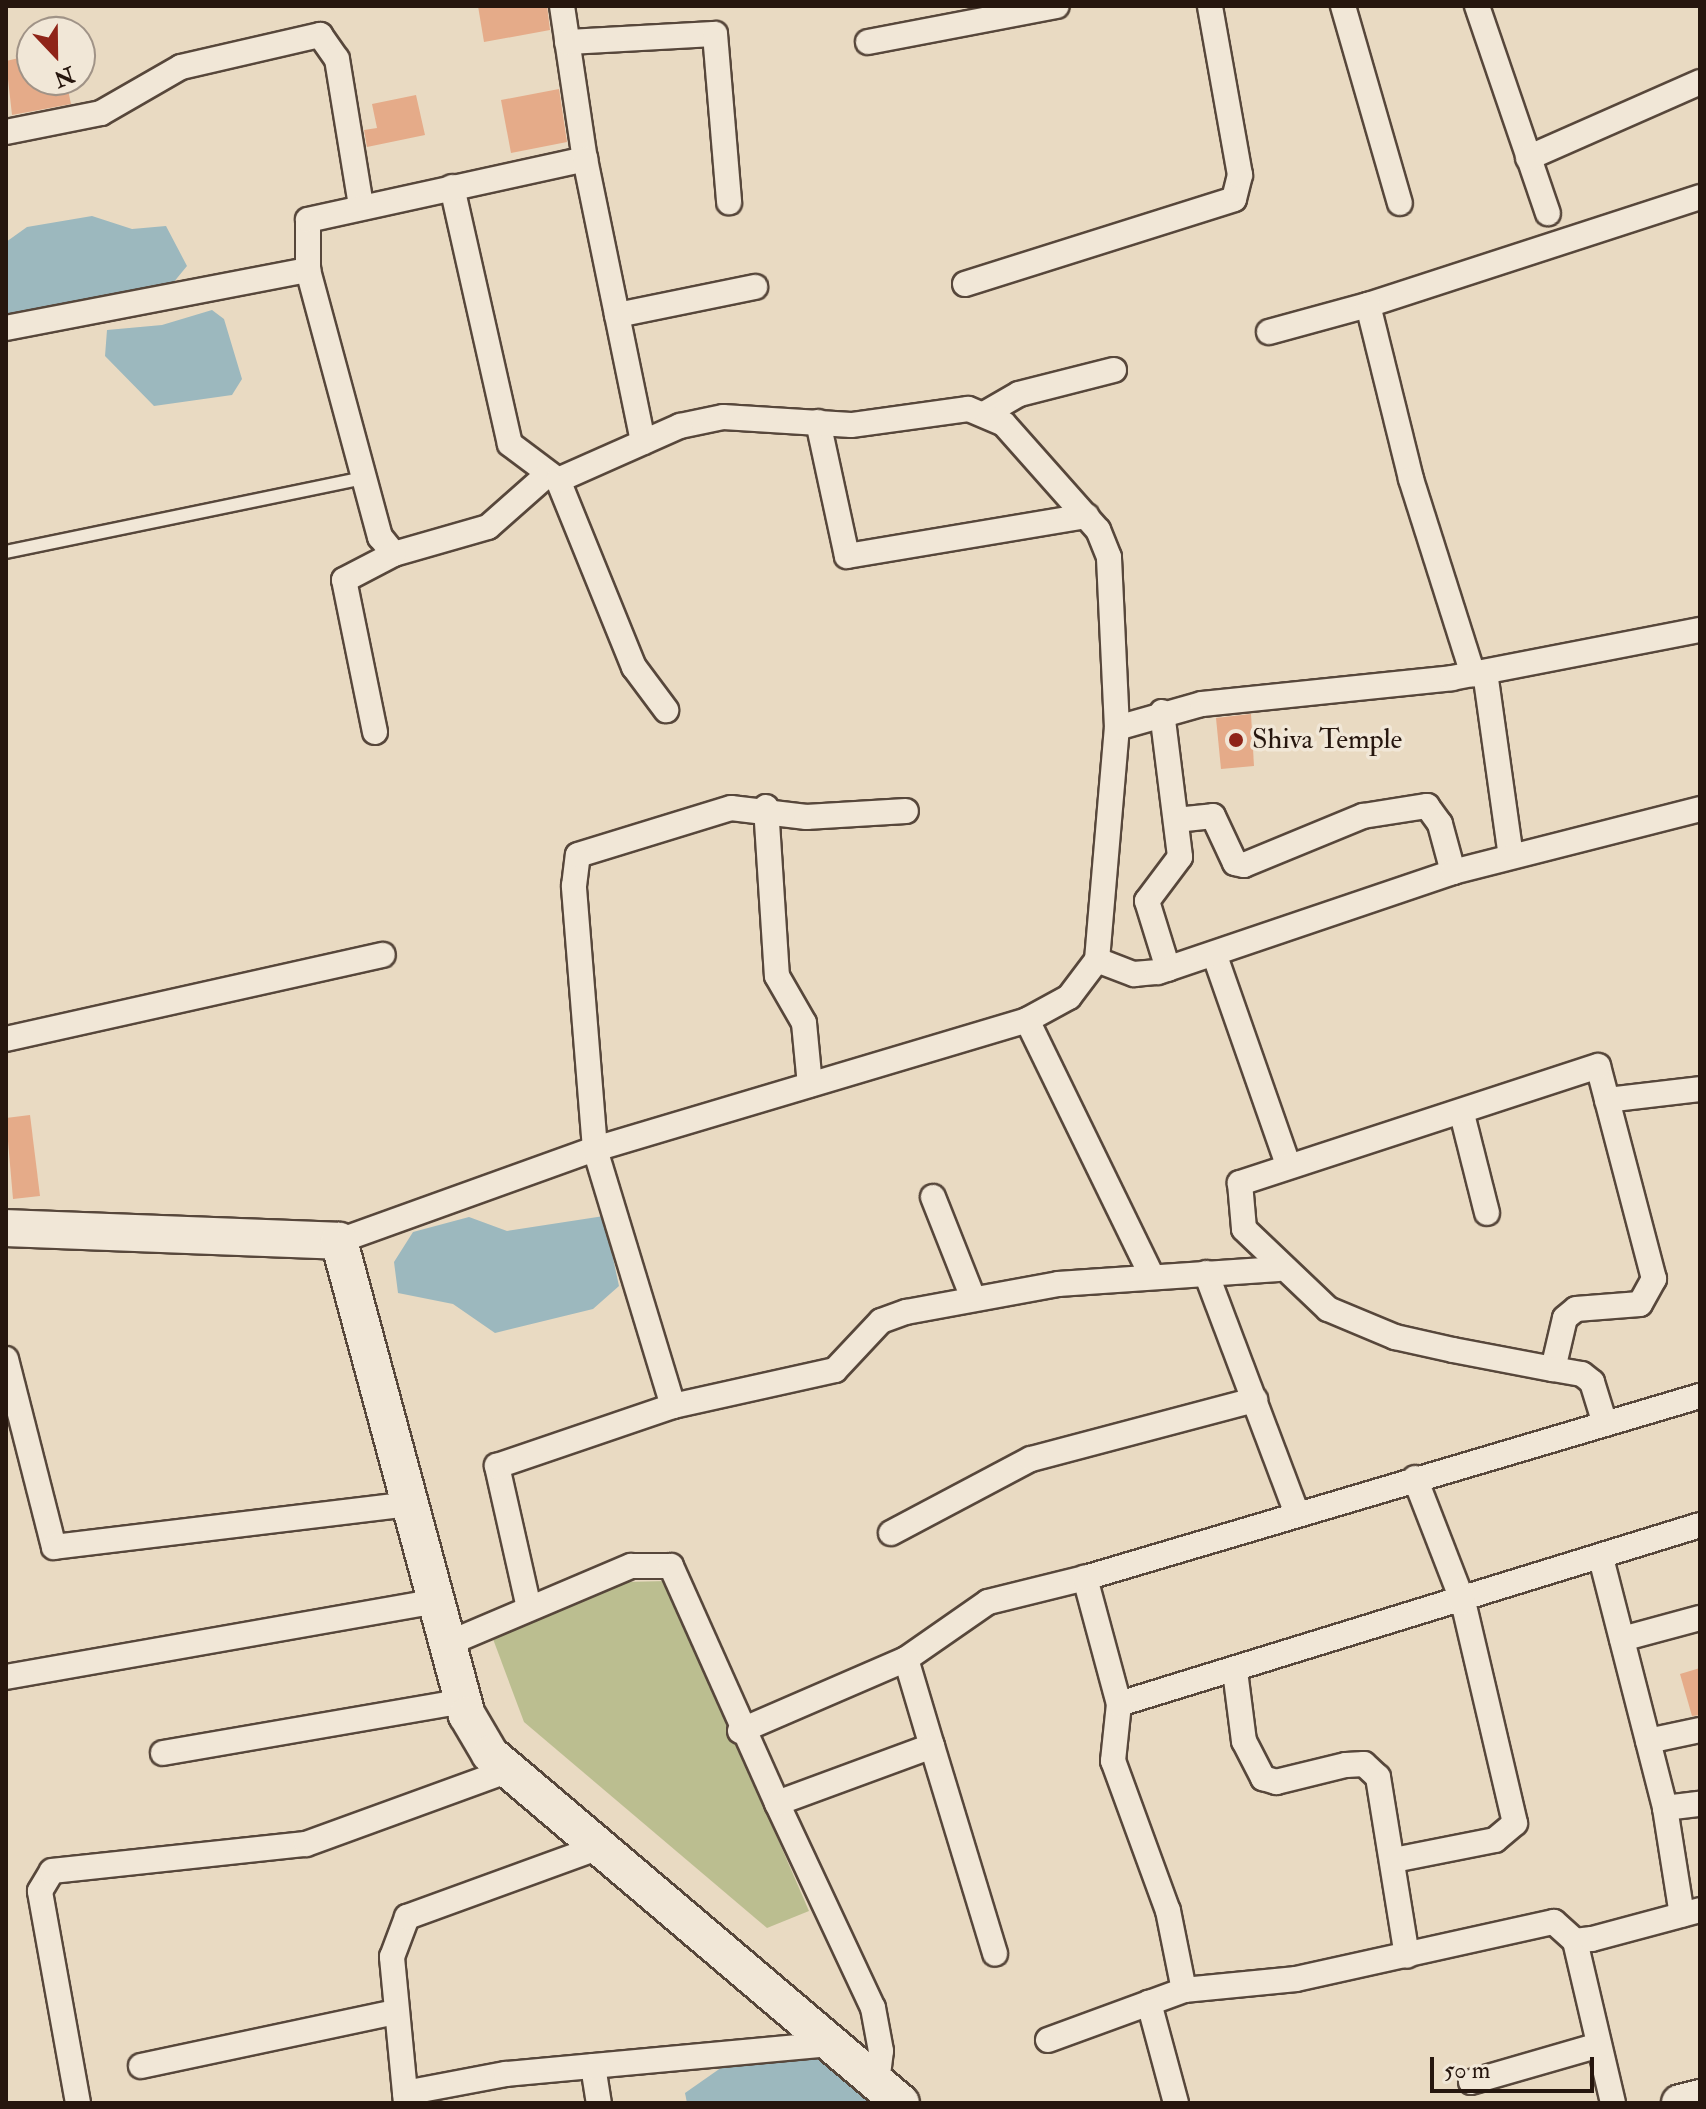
<!DOCTYPE html>
<html>
<head>
<meta charset="utf-8">
<style>
	body { margin:0 }
	#map { position:relative; width:1706px; height:2109px; overflow:hidden; background:#e9dac2; font-family:"IM FELL Double Pica",serif }
	div>[style] { position:absolute }
	[style*='--x'] { left:calc(var(--x)*1px); top:calc(var(--y)*1px); width:calc(var(--w)*1px); rotate:calc(var(--a)*1deg) }
	.green>* { inset:0; background:#bbbe90 }
	.water>* { inset:0; background:#9cb8be }
	.building>* { inset:0; background:#e5ab89 }
	.roads { filter:drop-shadow(2px 0 #57473b) drop-shadow(-2px 0 #57473b) drop-shadow(0 2px #57473b) drop-shadow(0 -2px #57473b) }
	.lane>* { height:12px; margin:-6px; padding:0 6px; transform-origin:6px; border-radius:6px; background:#f1e7d7 }
	.street>* { height:24px; margin:-12px; padding:0 12px; transform-origin:12px; border-radius:12px; background:#f1e7d7 }
	.secondary>* { height:36px; margin:-18px; padding:0 18px; transform-origin:18px; border-radius:18px; background:#f1e7d7 }
	.dots>* { width:22px; height:22px; translate:-50% -50%; box-sizing:border-box; border:4px solid #f1e7d7; border-radius:50% }
	span { translate:-50% -50%; white-space:nowrap; text-align:center; line-height:1.15; -webkit-text-stroke:7px #f1e7d7; paint-order:stroke }
	.poi-label { font-size:28px; color:#26160e }
	.left { translate:0 -50%; text-align:left }
	.frame { position:absolute; inset:0; border:8px solid #26160e; pointer-events:none }
	.north { position:absolute; left:16px; top:16px; width:80px; height:80px; box-sizing:border-box; background:#f1e7d7; border:2px solid #a09387; border-radius:50%; rotate:158deg; font-size:22px; font-weight:700; line-height:32px; text-align:center; color:#26160e }
	.north::after { content:''; display:block; margin:auto; width:28px; height:36px; background:#8f2418; clip-path:polygon(50% 0,100% 100%,50% 72%,0 100%) }
	.scale { position:absolute; left:1430px; top:2057px; width:164px; height:36px; box-sizing:border-box; border:4px solid #26160e; border-top:0; padding-left:10px; font-size:24px; line-height:28px; white-space:nowrap; color:#26160e; -webkit-text-stroke:6px #f1e7d7; paint-order:stroke }
</style>
</head>
<body>
<div id="map">
	<div class="green">
		<i style="clip-path:polygon(666px 1581px,809px 1911px,767px 1928px,524px 1722px,493px 1639px,625px 1582px)"></i>
	</div>
	<div class="water">
		<i style="clip-path:polygon(92px 216px,132px 229px,166px 226px,187px 266px,173px 283px,6px 314px,6px 242px,27px 227px)"></i>
		<i style="clip-path:polygon(212px 310px,224px 319px,242px 379px,232px 395px,154px 406px,105px 356px,107px 330px,162px 325px)"></i>
		<i style="clip-path:polygon(604px 1216px,619px 1286px,593px 1309px,495px 1333px,453px 1304px,398px 1293px,394px 1262px,413px 1232px,469px 1217px,507px 1231px)"></i>
		<i style="clip-path:polygon(821px 2055px,871px 2103px,687px 2103px,685px 2093px,725px 2065px)"></i>
	</div>
	<div class="building">
		<i style="clip-path:polygon(478px 6px,547px 6px,550px 30px,484px 42px)"></i>
		<i style="clip-path:polygon(32px 55px,32px 80px,66px 80px,71px 104px,12px 115px,6px 61px)"></i>
		<i style="clip-path:polygon(559px 89px,567px 142px,511px 153px,501px 100px)"></i>
		<i style="clip-path:polygon(416px 95px,425px 135px,367px 147px,364px 130px,377px 128px,372px 104px)"></i>
		<i style="clip-path:polygon(1251px 714px,1254px 766px,1221px 769px,1216px 718px)"></i>
		<i style="clip-path:polygon(30px 1115px,40px 1196px,13px 1199px,6px 1118px)"></i>
		<i style="clip-path:polygon(1700px 1668px,1700px 1715px,1692px 1716px,1680px 1674px)"></i>
	</div>
	<div class="roads">
		<div class="lane">
			<i style="--x:6;--y:552;--w:366;--a:-11.7"></i>
		</div>
		<div class="street">
			<i style="--x:562;--y:6;--w:155;--a:81.5"></i>
			<i style="--x:1343;--y:6;--w:205;--a:73.9"></i>
			<i style="--x:1477;--y:6;--w:219;--a:71.1"></i>
			<i style="--x:567;--y:42;--w:148;--a:-3.1"></i>
			<i style="--x:715;--y:34;--w:169;--a:85.2"></i>
			<i style="--x:868;--y:42;--w:192;--a:-10.8"></i>
			<i style="--x:6;--y:132;--w:97;--a:-11.3"></i>
			<i style="--x:101;--y:113;--w:92;--a:-29.9"></i>
			<i style="--x:181;--y:67;--w:143;--a:-13"></i>
			<i style="--x:320;--y:35;--w:29;--a:55"></i>
			<i style="--x:337;--y:59;--w:149;--a:80.7"></i>
			<i style="--x:1528;--y:158;--w:188;--a:-23.8"></i>
			<i style="--x:452;--y:187;--w:263;--a:77.3"></i>
			<i style="--x:510;--y:444;--w:60;--a:36.9"></i>
			<i style="--x:558;--y:480;--w:202;--a:67.9"></i>
			<i style="--x:634;--y:667;--w:54;--a:53.3"></i>
			<i style="--x:965;--y:284;--w:282;--a:-17.5"></i>
			<i style="--x:1234;--y:199;--w:25;--a:-76"></i>
			<i style="--x:1240;--y:175;--w:172;--a:-100.1"></i>
			<i style="--x:1368;--y:305;--w:349;--a:-18"></i>
			<i style="--x:617;--y:315;--w:141;--a:-11.5"></i>
			<i style="--x:6;--y:328;--w:308;--a:-10.9"></i>
			<i style="--x:1269;--y:332;--w:103;--a:-15.3"></i>
			<i style="--x:1368;--y:305;--w:179;--a:76.1"></i>
			<i style="--x:1411;--y:479;--w:205;--a:72.4"></i>
			<i style="--x:986;--y:413;--w:38;--a:-30"></i>
			<i style="--x:1019;--y:394;--w:98;--a:-14.2"></i>
			<i style="--x:818;--y:422;--w:137;--a:77.8"></i>
			<i style="--x:847;--y:556;--w:243;--a:-9.5"></i>
			<i style="--x:548;--y:474;--w:80;--a:138.5"></i>
			<i style="--x:488;--y:527;--w:98;--a:164"></i>
			<i style="--x:394;--y:554;--w:22;--a:-129"></i>
			<i style="--x:380;--y:537;--w:277;--a:-105.1"></i>
			<i style="--x:308;--y:270;--w:50;--a:-90"></i>
			<i style="--x:308;--y:220;--w:284;--a:-12.4"></i>
			<i style="--x:585;--y:159;--w:289;--a:78.4"></i>
			<i style="--x:1485;--y:672;--w:186;--a:82"></i>
			<i style="--x:1162;--y:712;--w:146;--a:82.9"></i>
			<i style="--x:1180;--y:857;--w:55;--a:126.9"></i>
			<i style="--x:1147;--y:901;--w:71;--a:72.8"></i>
			<i style="--x:1117;--y:728;--w:88;--a:-15.8"></i>
			<i style="--x:1202;--y:704;--w:251;--a:-5.9"></i>
			<i style="--x:1452;--y:678;--w:253;--a:-11"></i>
			<i style="--x:375;--y:732;--w:155;--a:-101.5"></i>
			<i style="--x:344;--y:580;--w:56;--a:-27.5"></i>
			<i style="--x:766;--y:807;--w:169;--a:86.3"></i>
			<i style="--x:777;--y:976;--w:54;--a:60.1"></i>
			<i style="--x:804;--y:1023;--w:62;--a:84.5"></i>
			<i style="--x:1176;--y:820;--w:37;--a:-6"></i>
			<i style="--x:1213;--y:816;--w:52;--a:64.9"></i>
			<i style="--x:1235;--y:863;--w:9;--a:13"></i>
			<i style="--x:1244;--y:865;--w:129;--a:-22.4"></i>
			<i style="--x:1363;--y:816;--w:65;--a:-8.9"></i>
			<i style="--x:1427;--y:806;--w:22;--a:54"></i>
			<i style="--x:1440;--y:824;--w:50;--a:74.8"></i>
			<i style="--x:1215;--y:956;--w:220;--a:70.7"></i>
			<i style="--x:1097;--y:960;--w:40;--a:21"></i>
			<i style="--x:1134;--y:974;--w:24;--a:-5"></i>
			<i style="--x:1158;--y:972;--w:311;--a:-18.7"></i>
			<i style="--x:1453;--y:872;--w:255;--a:-14.3"></i>
			<i style="--x:1027;--y:1020;--w:285;--a:64"></i>
			<i style="--x:6;--y:1039;--w:386;--a:-12.6"></i>
			<i style="--x:1607;--y:1100;--w:94;--a:-6.7"></i>
			<i style="--x:1462;--y:1114;--w:102;--a:75.8"></i>
			<i style="--x:933;--y:1197;--w:109;--a:68.4"></i>
			<i style="--x:339;--y:1241;--w:272;--a:-19.8"></i>
			<i style="--x:595;--y:1149;--w:451;--a:-16.6"></i>
			<i style="--x:1027;--y:1020;--w:48;--a:-28.7"></i>
			<i style="--x:1069;--y:997;--w:46;--a:-52.9"></i>
			<i style="--x:1097;--y:960;--w:233;--a:-85.1"></i>
			<i style="--x:1117;--y:728;--w:171;--a:-92.7"></i>
			<i style="--x:1109;--y:557;--w:29;--a:-112"></i>
			<i style="--x:1098;--y:530;--w:142;--a:-131.6"></i>
			<i style="--x:1004;--y:424;--w:39;--a:-157"></i>
			<i style="--x:968;--y:409;--w:118;--a:172.2"></i>
			<i style="--x:851;--y:425;--w:128;--a:-176.4"></i>
			<i style="--x:723;--y:417;--w:44;--a:168.2"></i>
			<i style="--x:680;--y:426;--w:133;--a:156.1"></i>
			<i style="--x:1206;--y:1273;--w:258;--a:69.3"></i>
			<i style="--x:6;--y:1359;--w:194;--a:75.7"></i>
			<i style="--x:54;--y:1547;--w:358;--a:-6.9"></i>
			<i style="--x:1553;--y:1369;--w:52;--a:-76.8"></i>
			<i style="--x:1565;--y:1318;--w:14;--a:-39"></i>
			<i style="--x:1576;--y:1309;--w:64;--a:-4.5"></i>
			<i style="--x:1640;--y:1304;--w:29;--a:-61"></i>
			<i style="--x:1654;--y:1279;--w:220;--a:-104.7"></i>
			<i style="--x:1598;--y:1066;--w:377;--a:161.9"></i>
			<i style="--x:1240;--y:1183;--w:46;--a:85"></i>
			<i style="--x:1244;--y:1229;--w:116;--a:43.6"></i>
			<i style="--x:1328;--y:1309;--w:73;--a:22.7"></i>
			<i style="--x:1395;--y:1337;--w:59;--a:12.6"></i>
			<i style="--x:1453;--y:1350;--w:102;--a:10.8"></i>
			<i style="--x:1553;--y:1369;--w:29;--a:10"></i>
			<i style="--x:1582;--y:1374;--w:13;--a:39"></i>
			<i style="--x:1592;--y:1382;--w:44;--a:72.8"></i>
			<i style="--x:673;--y:1406;--w:269;--a:-106.9"></i>
			<i style="--x:595;--y:1149;--w:264;--a:-94.6"></i>
			<i style="--x:574;--y:886;--w:31;--a:-83"></i>
			<i style="--x:578;--y:855;--w:160;--a:-17.1"></i>
			<i style="--x:731;--y:808;--w:76;--a:6.8"></i>
			<i style="--x:806;--y:817;--w:100;--a:-3.4"></i>
			<i style="--x:891;--y:1533;--w:158;--a:-27.9"></i>
			<i style="--x:1031;--y:1459;--w:232;--a:-14.8"></i>
			<i style="--x:1601;--y:1558;--w:258;--a:75.6"></i>
			<i style="--x:1665;--y:1808;--w:35;--a:-7"></i>
			<i style="--x:529;--y:1608;--w:146;--a:-102.7"></i>
			<i style="--x:497;--y:1466;--w:186;--a:-18.8"></i>
			<i style="--x:673;--y:1406;--w:166;--a:-12.5"></i>
			<i style="--x:835;--y:1370;--w:67;--a:-46.8"></i>
			<i style="--x:881;--y:1321;--w:27;--a:-20"></i>
			<i style="--x:906;--y:1312;--w:155;--a:-10.4"></i>
			<i style="--x:1058;--y:1284;--w:221;--a:-3.9"></i>
			<i style="--x:1622;--y:1639;--w:81;--a:-15.1"></i>
			<i style="--x:447;--y:1644;--w:200;--a:-23"></i>
			<i style="--x:631;--y:1566;--w:40;--a:0"></i>
			<i style="--x:671;--y:1566;--w:260;--a:65.9"></i>
			<i style="--x:906;--y:1659;--w:100;--a:-34.8"></i>
			<i style="--x:988;--y:1602;--w:100;--a:-13.9"></i>
			<i style="--x:1235;--y:1671;--w:71;--a:82.7"></i>
			<i style="--x:1244;--y:1741;--w:42;--a:62.8"></i>
			<i style="--x:1263;--y:1778;--w:14;--a:17"></i>
			<i style="--x:1276;--y:1782;--w:72;--a:-13.7"></i>
			<i style="--x:1346;--y:1765;--w:18;--a:-3"></i>
			<i style="--x:1364;--y:1764;--w:19;--a:43"></i>
			<i style="--x:1378;--y:1777;--w:181;--a:80.8"></i>
			<i style="--x:6;--y:1677;--w:436;--a:-10"></i>
			<i style="--x:1119;--y:1704;--w:608;--a:-17.12"></i>
			<i style="--x:740;--y:1731;--w:181;--a:-23.4"></i>
			<i style="--x:906;--y:1659;--w:91;--a:73.4"></i>
			<i style="--x:1648;--y:1741;--w:53;--a:-11.9"></i>
			<i style="--x:163;--y:1753;--w:304;--a:-9.8"></i>
			<i style="--x:1665;--y:1808;--w:108;--a:81"></i>
			<i style="--x:1394;--y:1860;--w:103;--a:-11.2"></i>
			<i style="--x:1495;--y:1840;--w:26;--a:-40"></i>
			<i style="--x:1515;--y:1823;--w:227;--a:-103.2"></i>
			<i style="--x:1463;--y:1602;--w:133;--a:-111.2"></i>
			<i style="--x:1575;--y:1941;--w:166;--a:76.8"></i>
			<i style="--x:1184;--y:1990;--w:113;--a:-5.6"></i>
			<i style="--x:1296;--y:1979;--w:264;--a:-12.5"></i>
			<i style="--x:1554;--y:1922;--w:28;--a:42"></i>
			<i style="--x:1575;--y:1941;--w:17;--a:-7"></i>
			<i style="--x:1592;--y:1939;--w:112;--a:-15"></i>
			<i style="--x:1048;--y:2040;--w:108;--a:-20.1"></i>
			<i style="--x:141;--y:2066;--w:260;--a:-12"></i>
			<i style="--x:593;--y:2066;--w:37;--a:81"></i>
			<i style="--x:1471;--y:2082;--w:133;--a:-16.1"></i>
			<i style="--x:877;--y:2083;--w:32;--a:-83"></i>
			<i style="--x:881;--y:2051;--w:44;--a:-100.5"></i>
			<i style="--x:873;--y:2008;--w:226;--a:-115.1"></i>
			<i style="--x:777;--y:1803;--w:165;--a:-20.2"></i>
			<i style="--x:932;--y:1746;--w:217;--a:73.1"></i>
			<i style="--x:405;--y:2093;--w:103;--a:-10.7"></i>
			<i style="--x:506;--y:2074;--w:327;--a:-5.3"></i>
			<i style="--x:78;--y:2103;--w:215;--a:-100.2"></i>
			<i style="--x:40;--y:1891;--w:23;--a:-59"></i>
			<i style="--x:52;--y:1871;--w:255;--a:-6.1"></i>
			<i style="--x:306;--y:1844;--w:216;--a:-20"></i>
			<i style="--x:406;--y:2103;--w:147;--a:-95.5"></i>
			<i style="--x:392;--y:1957;--w:43;--a:-69.4"></i>
			<i style="--x:407;--y:1917;--w:204;--a:-20"></i>
			<i style="--x:1176;--y:2103;--w:104;--a:-105.1"></i>
			<i style="--x:1149;--y:2003;--w:37;--a:-20"></i>
			<i style="--x:1184;--y:1990;--w:81;--a:-101.4"></i>
			<i style="--x:1168;--y:1911;--w:160;--a:-110.1"></i>
			<i style="--x:1113;--y:1761;--w:57;--a:-84"></i>
			<i style="--x:1119;--y:1704;--w:131;--a:-105.1"></i>
			<i style="--x:1085;--y:1578;--w:641;--a:-16.49"></i>
		</div>
		<div class="secondary">
			<i style="--x:6;--y:1228;--w:333;--a:2.2"></i>
			<i style="--x:339;--y:1241;--w:491;--a:74.9"></i>
			<i style="--x:467;--y:1715;--w:45;--a:59.5"></i>
			<i style="--x:490;--y:1754;--w:539;--a:40.34"></i>
			<i style="--x:1680;--y:2103;--w:21;--a:-14"></i>
		</div>
	</div>
	<div class="dots">
		<i style="left:1236px;top:740px;background:#8f2418"></i>
	</div>
	<div class="poi-label">
		<span class="left" style="left:1252px;top:740px">Shiva Temple</span>
	</div>
	<div class="frame"></div>
	<div class="north">N</div>
	<div class="scale">50 m</div>
</div>
</body>
</html>
